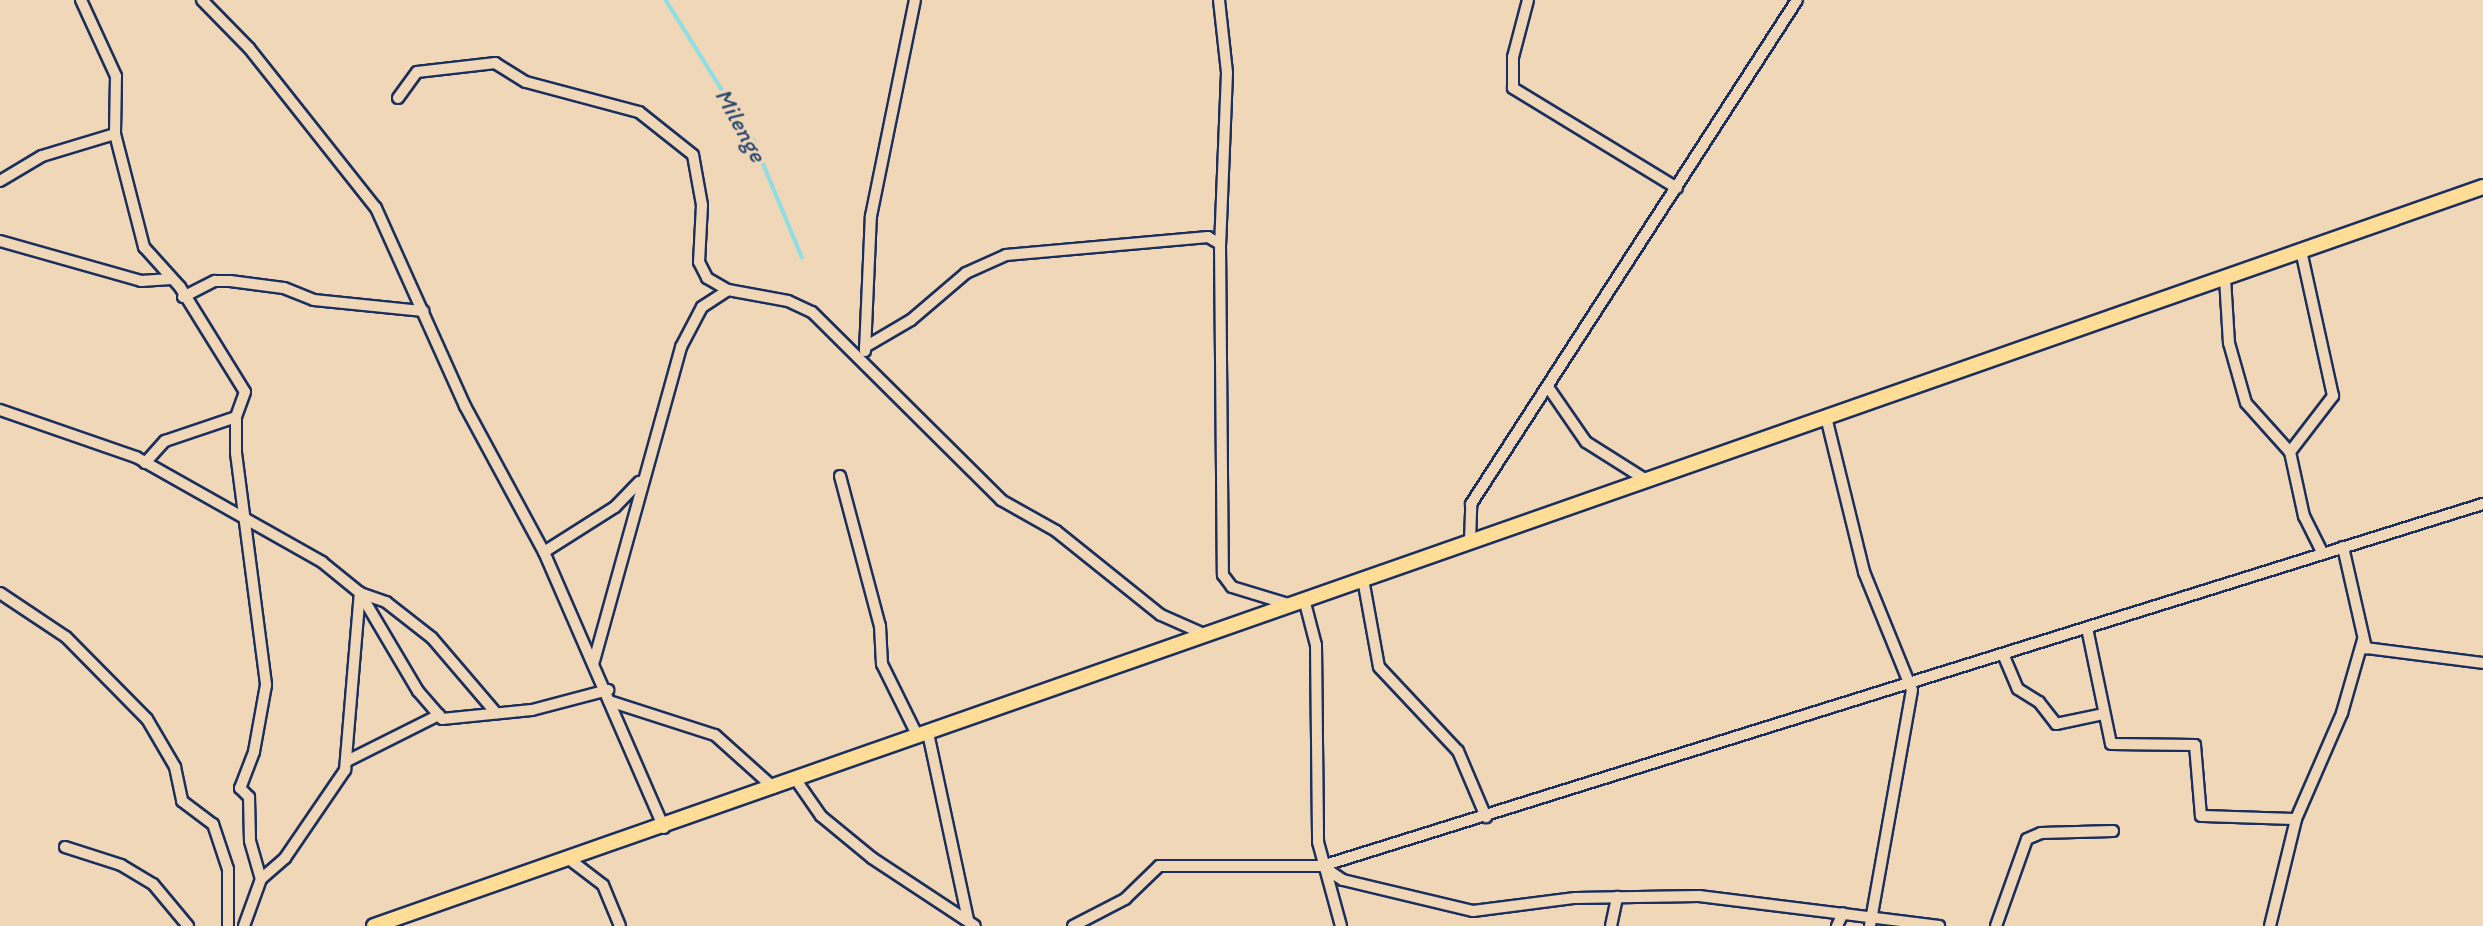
<!DOCTYPE html>
<html>
<head>
<meta charset="utf-8">
<style>
	body { margin:0 }
	#map { position:relative; width:2483px; height:926px; overflow:hidden; background:#f0d7b7; font-family:Itim,sans-serif }
	div>[style] { position:absolute }
	[style*='--x'] { left:calc(var(--x)*1px); top:calc(var(--y)*1px); width:calc(var(--w)*1px); rotate:calc(var(--a)*1deg) }
	.stream>* { height:3.5px; margin:-1.75px; padding:0 1.75px; transform-origin:1.75px; border-radius:1.75px; background:#8ddfe3 }
	.roads { filter:drop-shadow(2px 0 #1b2f5e) drop-shadow(-2px 0 #1b2f5e) drop-shadow(0 2px #1b2f5e) drop-shadow(0 -2px #1b2f5e) }
	.street>* { height:10px; margin:-5px; padding:0 5px; transform-origin:5px; border-radius:5px; background:#f0d7b7 }
	.primary>* { height:14px; margin:-7px; padding:0 7px; transform-origin:7px; border-radius:7px; background:#ffdd96 }
	span { translate:-50% -50%; white-space:nowrap; text-align:center; line-height:1.15; -webkit-text-stroke:7px #f0d7b7; paint-order:stroke }
	.water-label { font-size:24px; color:#2c4972; font-style:italic }
</style>
</head>
<body>
<div id="map">
	<div class="stream">
		<i style="--x:666;--y:0;--w:166;--a:58"></i>
		<i style="--x:754;--y:141;--w:126;--a:67.5"></i>
	</div>
	<div class="roads">
		<div class="street">
			<i style="--x:81;--y:0;--w:84;--a:65.3"></i>
			<i style="--x:116;--y:76;--w:58;--a:91"></i>
			<i style="--x:115;--y:134;--w:117;--a:75.6"></i>
			<i style="--x:144;--y:247;--w:54;--a:48"></i>
			<i style="--x:180;--y:287;--w:123;--a:58.2"></i>
			<i style="--x:245;--y:392;--w:27;--a:110"></i>
			<i style="--x:236;--y:417;--w:36;--a:90"></i>
			<i style="--x:236;--y:453;--w:234;--a:82.6"></i>
			<i style="--x:266;--y:685;--w:68;--a:100.2"></i>
			<i style="--x:254;--y:752;--w:39;--a:111"></i>
			<i style="--x:240;--y:788;--w:13;--a:45"></i>
			<i style="--x:249;--y:797;--w:44;--a:88.7"></i>
			<i style="--x:250;--y:841;--w:40;--a:74"></i>
			<i style="--x:261;--y:879;--w:50;--a:109.9"></i>
			<i style="--x:202;--y:0;--w:67;--a:45.6"></i>
			<i style="--x:249;--y:48;--w:204;--a:51.6"></i>
			<i style="--x:376;--y:208;--w:217;--a:65.8"></i>
			<i style="--x:465;--y:406;--w:166;--a:61.6"></i>
			<i style="--x:544;--y:552;--w:301;--a:66.5"></i>
			<i style="--x:1219;--y:0;--w:73;--a:83.7"></i>
			<i style="--x:1227;--y:73;--w:171;--a:92.3"></i>
			<i style="--x:1528;--y:0;--w:59;--a:104.7"></i>
			<i style="--x:1513;--y:57;--w:31;--a:90"></i>
			<i style="--x:1513;--y:88;--w:192;--a:31.4"></i>
			<i style="--x:398;--y:98;--w:32;--a:-54"></i>
			<i style="--x:417;--y:72;--w:79;--a:-6.6"></i>
			<i style="--x:495;--y:63;--w:36;--a:32"></i>
			<i style="--x:526;--y:82;--w:117;--a:14.9"></i>
			<i style="--x:639;--y:112;--w:69;--a:38.5"></i>
			<i style="--x:693;--y:155;--w:51;--a:79.8"></i>
			<i style="--x:702;--y:205;--w:57;--a:93"></i>
			<i style="--x:699;--y:262;--w:18;--a:63"></i>
			<i style="--x:707;--y:278;--w:24;--a:30"></i>
			<i style="--x:728;--y:290;--w:61;--a:10.4"></i>
			<i style="--x:788;--y:301;--w:26;--a:25"></i>
			<i style="--x:812;--y:312;--w:267;--a:44.8"></i>
			<i style="--x:1001;--y:500;--w:63;--a:29.4"></i>
			<i style="--x:1056;--y:531;--w:134;--a:38.7"></i>
			<i style="--x:1161;--y:615;--w:47;--a:23.8"></i>
			<i style="--x:0;--y:181;--w:49;--a:-30.8"></i>
			<i style="--x:42;--y:156;--w:76;--a:-16.8"></i>
			<i style="--x:0;--y:241;--w:147;--a:15.8"></i>
			<i style="--x:141;--y:281;--w:30;--a:-4"></i>
			<i style="--x:2225;--y:278;--w:65;--a:86.5"></i>
			<i style="--x:2229;--y:343;--w:62;--a:74.2"></i>
			<i style="--x:2246;--y:403;--w:66;--a:48.1"></i>
			<i style="--x:2290;--y:452;--w:66;--a:77.7"></i>
			<i style="--x:2304;--y:516;--w:40;--a:63.4"></i>
			<i style="--x:183;--y:297;--w:36;--a:-27"></i>
			<i style="--x:215;--y:281;--w:15;--a:0"></i>
			<i style="--x:230;--y:281;--w:54;--a:7.4"></i>
			<i style="--x:284;--y:288;--w:32;--a:22"></i>
			<i style="--x:314;--y:300;--w:110;--a:5.8"></i>
			<i style="--x:865;--y:347;--w:53;--a:-30.4"></i>
			<i style="--x:911;--y:320;--w:72;--a:-40.5"></i>
			<i style="--x:966;--y:273;--w:44;--a:-24.2"></i>
			<i style="--x:1006;--y:255;--w:203;--a:-5.1"></i>
			<i style="--x:1208;--y:237;--w:14;--a:30"></i>
			<i style="--x:1220;--y:244;--w:331;--a:89.5"></i>
			<i style="--x:1223;--y:575;--w:15;--a:53"></i>
			<i style="--x:1232;--y:587;--w:59;--a:16.9"></i>
			<i style="--x:865;--y:351;--w:135;--a:-87.5"></i>
			<i style="--x:871;--y:216;--w:220;--a:-78.5"></i>
			<i style="--x:1548;--y:387;--w:67;--a:55.4"></i>
			<i style="--x:1586;--y:442;--w:73;--a:32.2"></i>
			<i style="--x:0;--y:410;--w:144;--a:19.1"></i>
			<i style="--x:136;--y:457;--w:214;--a:29.4"></i>
			<i style="--x:322;--y:562;--w:49;--a:39.2"></i>
			<i style="--x:360;--y:593;--w:114;--a:59.4"></i>
			<i style="--x:418;--y:691;--w:37;--a:49"></i>
			<i style="--x:442;--y:719;--w:90;--a:-5.7"></i>
			<i style="--x:532;--y:710;--w:79;--a:-14.7"></i>
			<i style="--x:1826;--y:417;--w:160;--a:76.2"></i>
			<i style="--x:1864;--y:572;--w:127;--a:67.9"></i>
			<i style="--x:1912;--y:690;--w:240;--a:100.1"></i>
			<i style="--x:2290;--y:452;--w:71;--a:-52.5"></i>
			<i style="--x:2333;--y:396;--w:148;--a:-102.4"></i>
			<i style="--x:145;--y:463;--w:30;--a:-48"></i>
			<i style="--x:165;--y:441;--w:75;--a:-18.7"></i>
			<i style="--x:840;--y:476;--w:155;--a:75.1"></i>
			<i style="--x:880;--y:626;--w:38;--a:87"></i>
			<i style="--x:882;--y:664;--w:81;--a:63.7"></i>
			<i style="--x:1470;--y:541;--w:37;--a:-88"></i>
			<i style="--x:1471;--y:504;--w:600;--a:-57.1"></i>
			<i style="--x:2343;--y:547;--w:104;--a:77.2"></i>
			<i style="--x:2366;--y:648;--w:118;--a:7.3"></i>
			<i style="--x:544;--y:552;--w:84;--a:-32.4"></i>
			<i style="--x:615;--y:507;--w:35;--a:-46"></i>
			<i style="--x:1363;--y:579;--w:89;--a:79.7"></i>
			<i style="--x:1379;--y:667;--w:115;--a:46.8"></i>
			<i style="--x:1458;--y:751;--w:72;--a:67"></i>
			<i style="--x:0;--y:593;--w:79;--a:33.7"></i>
			<i style="--x:66;--y:637;--w:115;--a:45.4"></i>
			<i style="--x:147;--y:719;--w:56;--a:59.7"></i>
			<i style="--x:175;--y:767;--w:35;--a:78"></i>
			<i style="--x:182;--y:801;--w:39;--a:37"></i>
			<i style="--x:213;--y:824;--w:47;--a:71.6"></i>
			<i style="--x:228;--y:869;--w:57;--a:90"></i>
			<i style="--x:360;--y:593;--w:28;--a:19"></i>
			<i style="--x:386;--y:602;--w:58;--a:38"></i>
			<i style="--x:432;--y:638;--w:99;--a:49.5"></i>
			<i style="--x:1304;--y:599;--w:48;--a:75.4"></i>
			<i style="--x:1316;--y:645;--w:197;--a:89.4"></i>
			<i style="--x:1318;--y:842;--w:87;--a:74.7"></i>
			<i style="--x:2087;--y:628;--w:118;--a:78.3"></i>
			<i style="--x:2111;--y:744;--w:84;--a:0.7"></i>
			<i style="--x:2195;--y:745;--w:71;--a:85.2"></i>
			<i style="--x:2201;--y:816;--w:95;--a:1.8"></i>
			<i style="--x:2003;--y:654;--w:38;--a:67"></i>
			<i style="--x:2018;--y:689;--w:25;--a:32"></i>
			<i style="--x:2039;--y:702;--w:28;--a:52"></i>
			<i style="--x:2056;--y:724;--w:48;--a:-12"></i>
			<i style="--x:594;--y:661;--w:326;--a:-74.5"></i>
			<i style="--x:681;--y:347;--w:45;--a:-62.3"></i>
			<i style="--x:702;--y:307;--w:31;--a:-33"></i>
			<i style="--x:609;--y:701;--w:111;--a:17.8"></i>
			<i style="--x:715;--y:735;--w:79;--a:41.9"></i>
			<i style="--x:928;--y:733;--w:191;--a:77.9"></i>
			<i style="--x:347;--y:761;--w:103;--a:-26.6"></i>
			<i style="--x:796;--y:780;--w:44;--a:55.2"></i>
			<i style="--x:821;--y:816;--w:66;--a:39.5"></i>
			<i style="--x:872;--y:858;--w:123;--a:33.4"></i>
			<i style="--x:65;--y:847;--w:59;--a:17.8"></i>
			<i style="--x:121;--y:865;--w:37;--a:31"></i>
			<i style="--x:153;--y:884;--w:55;--a:50.2"></i>
			<i style="--x:569;--y:859;--w:43;--a:37.4"></i>
			<i style="--x:603;--y:885;--w:44;--a:67.5"></i>
			<i style="--x:1322;--y:866;--w:25;--a:34"></i>
			<i style="--x:1343;--y:880;--w:134;--a:13.4"></i>
			<i style="--x:1473;--y:911;--w:103;--a:-7.3"></i>
			<i style="--x:1575;--y:898;--w:124;--a:-0.9"></i>
			<i style="--x:1699;--y:896;--w:242;--a:7.1"></i>
			<i style="--x:261;--y:879;--w:32;--a:-41"></i>
			<i style="--x:285;--y:858;--w:107;--a:-55.7"></i>
			<i style="--x:345;--y:770;--w:178;--a:-85.2"></i>
			<i style="--x:1073;--y:926;--w:59;--a:-27.4"></i>
			<i style="--x:1125;--y:899;--w:47;--a:-44.1"></i>
			<i style="--x:1159;--y:866;--w:163;--a:0"></i>
			<i style="--x:1322;--y:866;--w:1216;--a:-17.32"></i>
			<i style="--x:1611;--y:926;--w:30;--a:-78"></i>
			<i style="--x:1837;--y:926;--w:14;--a:-65"></i>
			<i style="--x:1996;--y:926;--w:92;--a:-70.4"></i>
			<i style="--x:2027;--y:839;--w:15;--a:-23"></i>
			<i style="--x:2041;--y:833;--w:72;--a:-1.6"></i>
			<i style="--x:2270;--y:926;--w:110;--a:-76.3"></i>
			<i style="--x:2296;--y:819;--w:116;--a:-66.5"></i>
			<i style="--x:2342;--y:713;--w:76;--a:-74"></i>
		</div>
		<div class="primary">
			<i style="--x:374;--y:926;--w:2235;--a:-19.31"></i>
		</div>
	</div>
	<div class="water-label">
		<span style="left:741px;top:125px;rotate:61deg">Milenge</span>
	</div>
</div>
</body>
</html>
